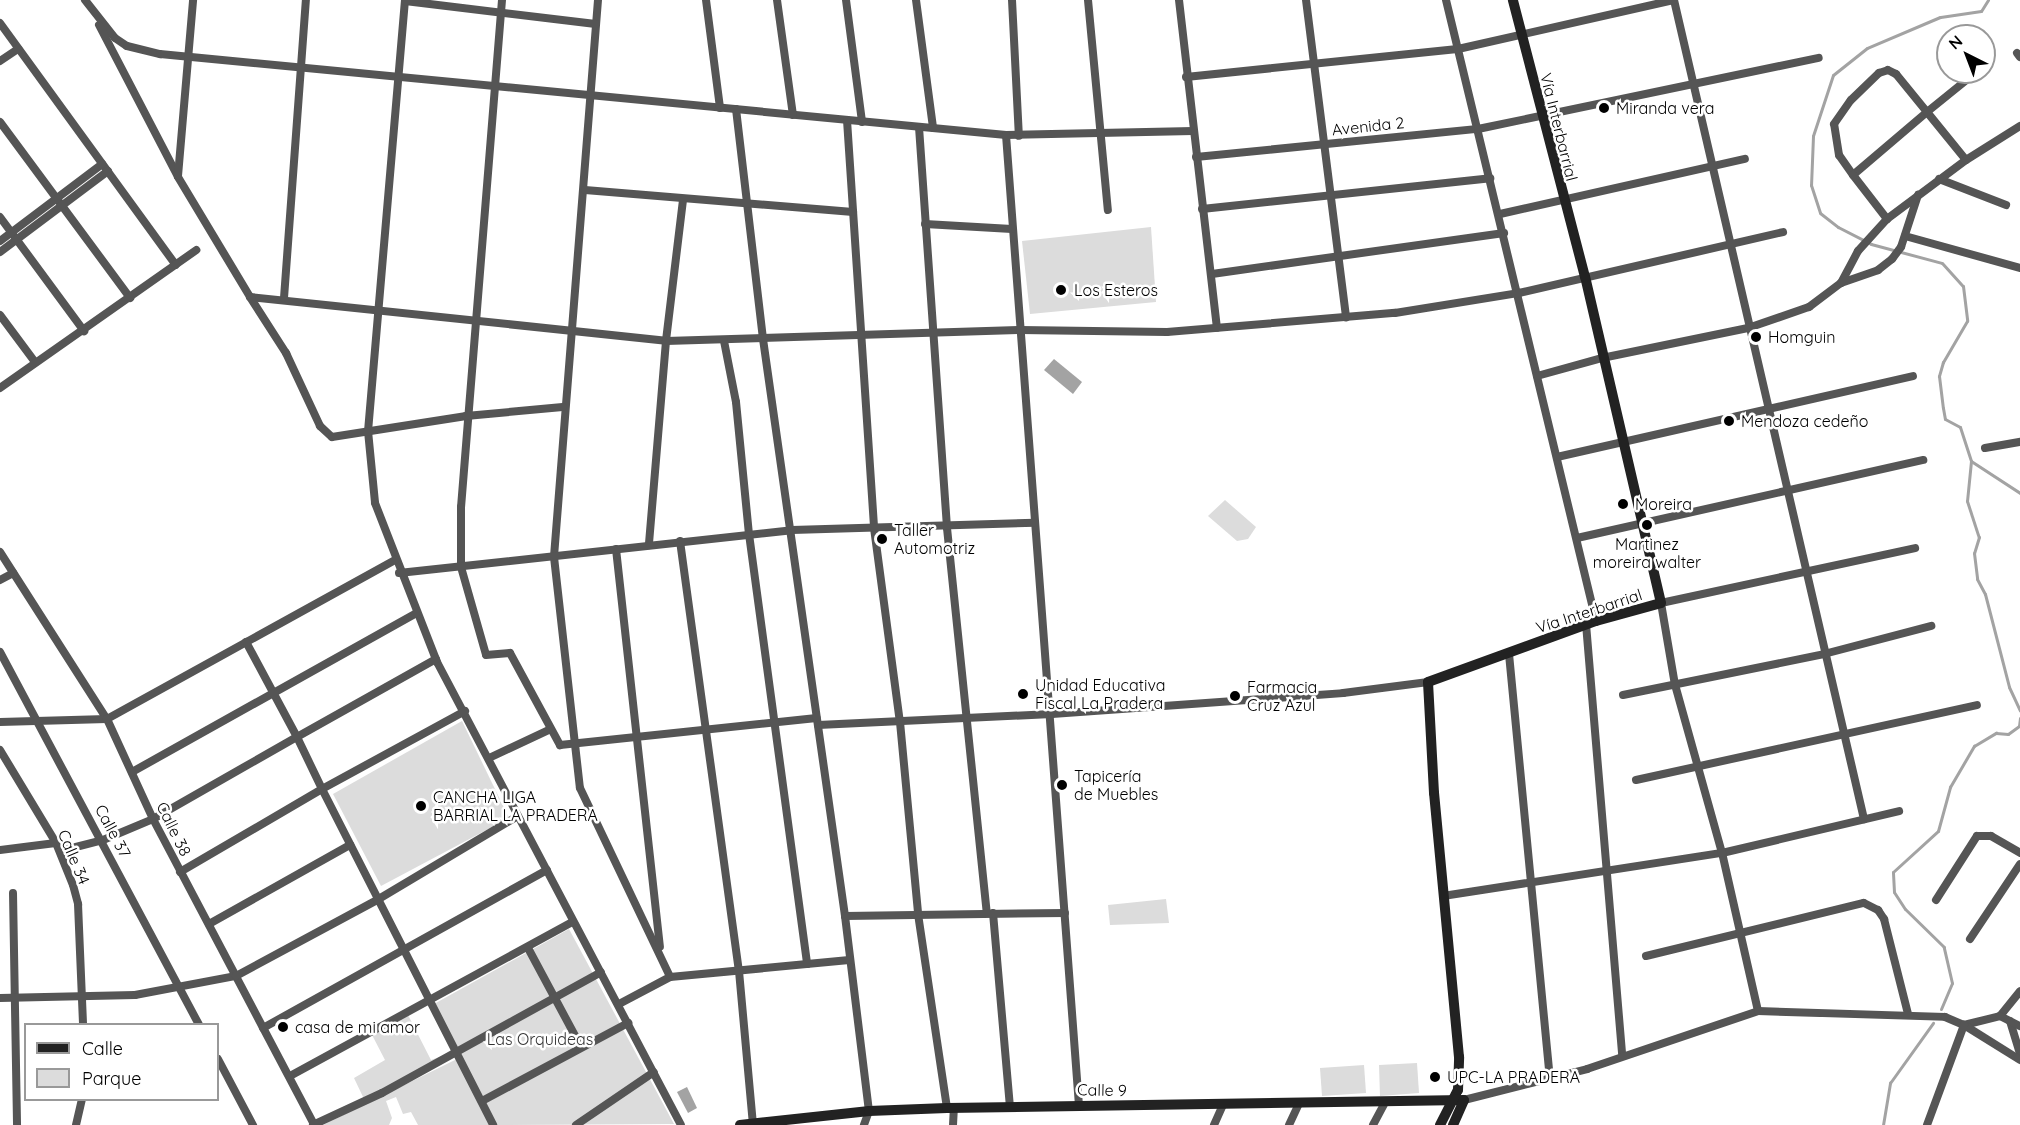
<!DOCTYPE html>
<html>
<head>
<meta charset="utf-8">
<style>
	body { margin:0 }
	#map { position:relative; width:2020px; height:1125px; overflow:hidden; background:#fff; font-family:Quicksand,sans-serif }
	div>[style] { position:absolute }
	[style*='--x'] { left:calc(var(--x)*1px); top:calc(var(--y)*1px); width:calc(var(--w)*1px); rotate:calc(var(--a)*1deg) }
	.green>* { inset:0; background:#dcdcdc }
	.water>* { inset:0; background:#a3a3a3 }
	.stream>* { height:3px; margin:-1.5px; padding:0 1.5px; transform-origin:1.5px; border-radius:1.5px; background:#a3a3a3 }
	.street>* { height:8px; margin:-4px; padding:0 4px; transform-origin:4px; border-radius:4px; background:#555 }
	.secondary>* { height:10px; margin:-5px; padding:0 5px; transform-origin:5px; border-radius:5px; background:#222 }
	.dots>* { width:16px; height:16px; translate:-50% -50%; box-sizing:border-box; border:3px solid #fff; border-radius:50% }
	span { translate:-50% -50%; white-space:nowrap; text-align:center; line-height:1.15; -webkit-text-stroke:5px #fff; paint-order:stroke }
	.poi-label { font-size:16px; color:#000 }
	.left { translate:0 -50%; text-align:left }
	.street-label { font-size:16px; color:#000 }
	.park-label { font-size:16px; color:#333 }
	.legend { position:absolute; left:24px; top:1023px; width:195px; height:78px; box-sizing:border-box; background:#fff; border:2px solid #999; margin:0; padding:8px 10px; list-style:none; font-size:18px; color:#000 }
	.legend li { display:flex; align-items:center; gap:12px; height:30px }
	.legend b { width:30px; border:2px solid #999 }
	.north { position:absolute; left:1936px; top:24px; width:60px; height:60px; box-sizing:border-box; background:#fff; border:2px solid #999; border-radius:50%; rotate:318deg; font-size:16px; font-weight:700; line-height:24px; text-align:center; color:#000 }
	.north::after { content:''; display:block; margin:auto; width:21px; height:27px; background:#000; clip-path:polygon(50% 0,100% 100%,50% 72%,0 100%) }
</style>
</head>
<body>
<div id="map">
	<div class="green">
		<i style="clip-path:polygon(1151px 227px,1156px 302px,1030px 314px,1022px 241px)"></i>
		<i style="clip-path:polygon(1225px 500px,1256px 527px,1248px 539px,1237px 541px,1208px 516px)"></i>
		<i style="clip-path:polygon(462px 721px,509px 818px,381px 886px,333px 794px)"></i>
		<i style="clip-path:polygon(1166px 899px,1169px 923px,1110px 925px,1108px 905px)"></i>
		<i style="clip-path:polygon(569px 929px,674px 1124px,496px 1125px,434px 1004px)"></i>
		<i style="clip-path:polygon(407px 1013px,431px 1060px,453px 1052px,455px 1057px,364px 1099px,354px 1078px,385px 1060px,371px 1033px)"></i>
		<i style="clip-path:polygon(459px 1058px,492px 1125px,418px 1125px,411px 1112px,403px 1114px,396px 1097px,386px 1101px,392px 1118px,389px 1125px,323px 1125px)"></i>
		<i style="clip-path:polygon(1417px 1063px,1419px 1093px,1380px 1096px,1379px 1065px)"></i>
		<i style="clip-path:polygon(1364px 1065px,1366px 1093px,1322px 1096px,1320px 1068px)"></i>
	</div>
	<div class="water">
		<i style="clip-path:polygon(1054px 359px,1082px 382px,1073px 394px,1044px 370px)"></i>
		<i style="clip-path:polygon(687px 1087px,697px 1108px,688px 1113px,677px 1092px)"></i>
	</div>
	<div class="stream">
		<i style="--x:1988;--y:0;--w:13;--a:122"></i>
		<i style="--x:1981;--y:11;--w:41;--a:171.7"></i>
		<i style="--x:1940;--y:17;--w:79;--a:157"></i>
		<i style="--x:1867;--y:48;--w:43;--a:141.5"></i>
		<i style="--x:1833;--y:75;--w:64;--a:108.2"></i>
		<i style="--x:1813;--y:136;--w:49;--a:92.3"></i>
		<i style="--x:1811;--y:185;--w:29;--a:72"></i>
		<i style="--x:1820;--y:213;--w:23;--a:38"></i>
		<i style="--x:1838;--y:227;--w:37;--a:27"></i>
		<i style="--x:1871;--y:244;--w:73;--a:15"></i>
		<i style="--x:1942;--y:263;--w:31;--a:48"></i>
		<i style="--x:1963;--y:286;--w:35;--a:83"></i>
		<i style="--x:1967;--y:321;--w:48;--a:120.3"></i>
		<i style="--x:1943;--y:362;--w:15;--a:106"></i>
		<i style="--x:1939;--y:376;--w:32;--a:83"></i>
		<i style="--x:1943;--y:408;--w:11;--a:80"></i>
		<i style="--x:1945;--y:419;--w:17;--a:28"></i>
		<i style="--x:1960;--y:427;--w:36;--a:72"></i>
		<i style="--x:1971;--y:461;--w:40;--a:95.7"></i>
		<i style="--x:1967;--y:501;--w:38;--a:72"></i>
		<i style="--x:1979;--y:537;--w:17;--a:107"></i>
		<i style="--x:1974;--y:553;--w:26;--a:83"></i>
		<i style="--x:1977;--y:579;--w:17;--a:62"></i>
		<i style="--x:1985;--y:594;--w:96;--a:75.5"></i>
		<i style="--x:2009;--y:687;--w:26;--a:65"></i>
		<i style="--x:1971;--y:461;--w:59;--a:33.1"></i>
		<i style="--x:1941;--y:1009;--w:28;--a:-67"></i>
		<i style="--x:1952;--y:983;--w:37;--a:-103"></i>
		<i style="--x:1944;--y:947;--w:54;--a:-135.7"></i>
		<i style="--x:1905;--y:909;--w:20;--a:-123"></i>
		<i style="--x:1894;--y:892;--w:20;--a:-93"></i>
		<i style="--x:1893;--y:872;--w:61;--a:-42.3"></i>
		<i style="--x:1938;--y:831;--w:46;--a:-74.7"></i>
		<i style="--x:1950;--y:787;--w:48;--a:-59.7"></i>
		<i style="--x:1974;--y:746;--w:26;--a:-31"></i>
		<i style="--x:1996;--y:733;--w:12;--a:5"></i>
		<i style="--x:2008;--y:734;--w:14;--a:-36"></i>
		<i style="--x:2019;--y:726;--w:8;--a:-83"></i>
		<i style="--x:1883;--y:1125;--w:43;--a:-80.5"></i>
		<i style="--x:1890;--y:1083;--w:74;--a:-54.4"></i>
	</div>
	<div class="street">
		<i style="--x:85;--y:0;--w:48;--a:51.7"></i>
		<i style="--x:115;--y:38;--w:14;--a:34"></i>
		<i style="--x:127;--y:46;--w:34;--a:14"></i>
		<i style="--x:160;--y:54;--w:850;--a:5.47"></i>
		<i style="--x:1006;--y:135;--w:187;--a:-1.2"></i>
		<i style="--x:405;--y:0;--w:433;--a:94.9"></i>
		<i style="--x:368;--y:431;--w:72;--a:84.4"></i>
		<i style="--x:375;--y:503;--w:171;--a:68.7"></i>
		<i style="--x:437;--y:662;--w:523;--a:62.21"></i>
		<i style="--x:502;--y:0;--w:509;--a:94.62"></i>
		<i style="--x:461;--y:507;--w:60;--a:90"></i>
		<i style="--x:461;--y:567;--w:91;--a:74.1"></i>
		<i style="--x:486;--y:655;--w:24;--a:-5"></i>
		<i style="--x:510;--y:653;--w:105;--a:61.5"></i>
		<i style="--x:560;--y:745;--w:258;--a:-6"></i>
		<i style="--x:598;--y:0;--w:559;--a:94.52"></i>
		<i style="--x:554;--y:557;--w:232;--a:83.6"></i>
		<i style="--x:580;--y:788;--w:209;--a:64.5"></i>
		<i style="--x:706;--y:0;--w:109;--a:82.6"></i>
		<i style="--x:777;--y:0;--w:116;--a:82.1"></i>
		<i style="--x:846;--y:0;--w:123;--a:82.5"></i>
		<i style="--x:916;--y:0;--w:129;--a:82.4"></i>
		<i style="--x:1012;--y:0;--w:136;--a:87.1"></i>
		<i style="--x:1088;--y:0;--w:211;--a:84.6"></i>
		<i style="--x:1179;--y:0;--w:330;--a:83.4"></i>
		<i style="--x:1306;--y:0;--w:320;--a:82.8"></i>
		<i style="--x:1446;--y:0;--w:639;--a:76.42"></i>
		<i style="--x:1674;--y:0;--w:841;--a:76.94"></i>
		<i style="--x:405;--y:1;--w:192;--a:6.9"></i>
		<i style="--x:0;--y:23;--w:299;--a:54"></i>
		<i style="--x:99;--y:25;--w:171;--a:62.5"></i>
		<i style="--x:178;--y:177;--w:140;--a:59"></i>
		<i style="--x:250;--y:297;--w:418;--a:6"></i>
		<i style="--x:666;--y:341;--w:205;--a:94.8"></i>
		<i style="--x:2017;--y:53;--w:5;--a:53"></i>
		<i style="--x:0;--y:61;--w:22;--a:-34"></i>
		<i style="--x:1186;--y:77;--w:273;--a:-5.9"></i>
		<i style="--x:1458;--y:49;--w:221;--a:-12.8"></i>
		<i style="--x:736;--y:109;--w:232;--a:83.3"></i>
		<i style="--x:763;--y:339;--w:583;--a:81.91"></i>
		<i style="--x:845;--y:916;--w:196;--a:83"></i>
		<i style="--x:869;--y:1111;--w:15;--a:110"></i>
		<i style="--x:847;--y:120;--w:409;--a:86.2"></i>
		<i style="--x:874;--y:528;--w:196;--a:82.4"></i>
		<i style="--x:900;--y:722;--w:193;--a:84.6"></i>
		<i style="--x:918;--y:914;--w:196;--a:81.5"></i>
		<i style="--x:0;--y:122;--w:219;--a:53.5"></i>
		<i style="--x:919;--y:127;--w:402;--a:86"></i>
		<i style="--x:947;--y:528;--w:387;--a:84.1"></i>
		<i style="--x:1006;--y:135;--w:973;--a:85.7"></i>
		<i style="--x:1196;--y:157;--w:283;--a:-5.7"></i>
		<i style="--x:1478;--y:129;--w:348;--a:-11.8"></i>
		<i style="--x:1966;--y:160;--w:62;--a:-129.1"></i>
		<i style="--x:1927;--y:112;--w:97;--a:139.6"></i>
		<i style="--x:1853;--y:175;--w:24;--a:-125"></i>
		<i style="--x:1839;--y:155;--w:31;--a:-99"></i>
		<i style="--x:1834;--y:124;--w:29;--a:-55"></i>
		<i style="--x:1851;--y:100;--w:39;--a:-44"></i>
		<i style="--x:1879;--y:73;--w:9;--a:-18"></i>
		<i style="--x:1888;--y:70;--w:9;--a:27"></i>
		<i style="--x:1896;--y:74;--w:49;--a:50.8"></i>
		<i style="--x:1927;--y:112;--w:60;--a:-39"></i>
		<i style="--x:1853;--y:175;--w:56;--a:52.3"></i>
		<i style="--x:178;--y:176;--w:177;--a:-85.1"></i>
		<i style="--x:1939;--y:179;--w:72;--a:21.2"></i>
		<i style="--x:585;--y:190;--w:269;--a:4.7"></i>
		<i style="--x:683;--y:200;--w:142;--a:96.9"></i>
		<i style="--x:666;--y:341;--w:354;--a:-1.8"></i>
		<i style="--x:1020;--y:330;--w:147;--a:0.8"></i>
		<i style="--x:1167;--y:332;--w:229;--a:-4.8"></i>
		<i style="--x:1395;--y:313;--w:126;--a:-9.2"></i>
		<i style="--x:1519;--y:293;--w:271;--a:-13"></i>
		<i style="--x:1202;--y:209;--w:290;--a:-6.1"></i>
		<i style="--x:1500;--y:214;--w:251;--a:-12.7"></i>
		<i style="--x:0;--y:217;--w:142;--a:53.6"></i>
		<i style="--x:925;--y:224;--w:87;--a:3.3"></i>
		<i style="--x:1905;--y:236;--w:119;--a:15.5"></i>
		<i style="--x:0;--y:241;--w:128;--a:-37"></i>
		<i style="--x:0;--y:252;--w:135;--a:-36.9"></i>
		<i style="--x:1212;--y:274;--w:295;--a:-8"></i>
		<i style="--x:1841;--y:283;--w:39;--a:-19"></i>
		<i style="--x:1878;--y:270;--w:18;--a:-38"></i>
		<i style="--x:1892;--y:259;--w:15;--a:-53"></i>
		<i style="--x:1901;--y:247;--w:55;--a:-71.9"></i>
		<i style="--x:250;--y:297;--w:67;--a:57.3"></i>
		<i style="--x:286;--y:353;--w:81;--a:65"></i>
		<i style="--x:320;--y:426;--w:16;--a:43"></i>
		<i style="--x:332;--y:437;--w:136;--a:-8.9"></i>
		<i style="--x:466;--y:416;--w:97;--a:-5.3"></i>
		<i style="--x:284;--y:298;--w:299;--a:-85.8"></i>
		<i style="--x:0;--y:315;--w:59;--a:53.3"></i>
		<i style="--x:724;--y:341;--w:62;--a:78.9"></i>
		<i style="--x:736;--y:402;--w:133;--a:84.4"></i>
		<i style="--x:749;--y:534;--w:434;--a:82.3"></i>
		<i style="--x:1537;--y:376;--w:67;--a:-15.5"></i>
		<i style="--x:1602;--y:358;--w:149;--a:-11.6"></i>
		<i style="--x:1748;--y:328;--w:65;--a:-19"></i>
		<i style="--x:1809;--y:307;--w:40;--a:-37"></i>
		<i style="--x:1841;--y:283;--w:36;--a:-62"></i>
		<i style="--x:1858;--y:251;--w:43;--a:-47.8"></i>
		<i style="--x:1887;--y:219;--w:99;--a:-36.8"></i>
		<i style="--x:1966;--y:160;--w:64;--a:-32.2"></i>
		<i style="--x:0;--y:388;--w:240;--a:-35.1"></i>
		<i style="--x:1985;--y:448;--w:36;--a:-10"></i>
		<i style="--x:1557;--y:457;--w:365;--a:-12.8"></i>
		<i style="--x:1577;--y:538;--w:355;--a:-12.7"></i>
		<i style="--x:680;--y:541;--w:434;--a:82.2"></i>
		<i style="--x:739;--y:971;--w:154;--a:84.8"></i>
		<i style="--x:616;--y:549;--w:400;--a:83.7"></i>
		<i style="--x:0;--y:552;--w:198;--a:57.4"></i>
		<i style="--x:107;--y:719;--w:110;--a:65.3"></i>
		<i style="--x:153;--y:819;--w:346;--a:62.2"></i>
		<i style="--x:399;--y:573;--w:395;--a:-6.2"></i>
		<i style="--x:792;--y:530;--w:243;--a:-1.7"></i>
		<i style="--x:0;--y:580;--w:15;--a:-28"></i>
		<i style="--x:1586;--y:624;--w:433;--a:85.2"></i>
		<i style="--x:0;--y:652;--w:422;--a:61.9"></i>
		<i style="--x:1509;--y:654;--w:427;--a:84.5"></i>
		<i style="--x:436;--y:659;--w:159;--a:150.7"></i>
		<i style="--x:297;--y:737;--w:58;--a:64.3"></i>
		<i style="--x:322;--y:789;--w:163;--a:-28.6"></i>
		<i style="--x:1623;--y:695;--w:205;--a:-11.5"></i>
		<i style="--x:1824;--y:654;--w:111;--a:-14.7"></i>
		<i style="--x:0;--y:722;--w:107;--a:-1.6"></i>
		<i style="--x:107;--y:719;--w:329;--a:-28.9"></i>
		<i style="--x:818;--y:725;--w:234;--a:-2.7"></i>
		<i style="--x:1052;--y:714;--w:292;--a:-4.1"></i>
		<i style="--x:1343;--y:693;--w:86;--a:-7.4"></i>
		<i style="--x:0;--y:750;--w:109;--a:58.9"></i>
		<i style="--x:56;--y:843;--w:45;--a:68"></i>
		<i style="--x:73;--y:885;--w:20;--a:75"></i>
		<i style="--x:78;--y:904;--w:120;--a:87.6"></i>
		<i style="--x:489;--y:758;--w:68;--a:-25.1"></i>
		<i style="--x:132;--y:772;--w:325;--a:-29.2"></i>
		<i style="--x:1636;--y:780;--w:349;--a:-12.4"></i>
		<i style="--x:0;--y:850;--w:56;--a:-7.1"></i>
		<i style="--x:60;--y:851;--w:44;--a:-14.3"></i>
		<i style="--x:103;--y:840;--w:54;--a:-22.8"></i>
		<i style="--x:153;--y:819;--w:166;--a:-29.7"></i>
		<i style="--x:297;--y:737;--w:108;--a:-118.2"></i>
		<i style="--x:180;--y:872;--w:164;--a:-30.3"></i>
		<i style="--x:322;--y:789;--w:377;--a:63"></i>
		<i style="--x:13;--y:893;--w:232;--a:89"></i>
		<i style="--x:1443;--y:896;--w:282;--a:-8.8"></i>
		<i style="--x:1722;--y:853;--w:182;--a:-13.3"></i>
		<i style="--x:1936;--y:900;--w:76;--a:-57.4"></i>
		<i style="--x:1977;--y:836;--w:14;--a:0"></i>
		<i style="--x:1991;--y:836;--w:34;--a:30"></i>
		<i style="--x:993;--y:913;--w:194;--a:85"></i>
		<i style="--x:845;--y:916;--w:220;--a:-0.8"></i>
		<i style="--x:209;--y:924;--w:162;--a:-29.3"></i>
		<i style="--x:1970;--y:939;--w:90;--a:-56.3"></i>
		<i style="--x:528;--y:948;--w:112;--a:61.8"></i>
		<i style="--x:1646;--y:956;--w:224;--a:-13.7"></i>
		<i style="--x:1864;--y:903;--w:16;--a:27"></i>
		<i style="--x:1878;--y:910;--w:11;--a:56"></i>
		<i style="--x:1884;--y:919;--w:98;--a:75.8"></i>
		<i style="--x:0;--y:998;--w:135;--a:-1.3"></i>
		<i style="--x:135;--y:995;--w:103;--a:-10.7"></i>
		<i style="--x:236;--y:976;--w:160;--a:-28.3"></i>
		<i style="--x:377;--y:900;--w:164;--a:-30.8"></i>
		<i style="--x:619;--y:1004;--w:58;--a:-27.9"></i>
		<i style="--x:670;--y:977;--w:180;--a:-5.4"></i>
		<i style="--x:1758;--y:1011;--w:162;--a:-102.8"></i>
		<i style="--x:1722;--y:853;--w:174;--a:-105.6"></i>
		<i style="--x:1675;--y:685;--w:83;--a:-99.7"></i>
		<i style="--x:1661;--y:603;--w:260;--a:-12.2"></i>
		<i style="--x:2000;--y:1016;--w:32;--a:-51"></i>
		<i style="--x:2010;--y:1021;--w:34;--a:73"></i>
		<i style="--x:1964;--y:1025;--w:37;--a:-14"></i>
		<i style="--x:2000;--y:1016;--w:22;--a:27"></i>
		<i style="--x:263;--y:1028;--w:325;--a:-29.1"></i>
		<i style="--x:218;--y:1059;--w:75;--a:62.1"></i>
		<i style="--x:290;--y:1076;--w:322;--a:-28.6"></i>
		<i style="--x:1464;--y:1100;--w:127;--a:-14.1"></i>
		<i style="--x:1587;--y:1069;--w:181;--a:-18.7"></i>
		<i style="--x:1758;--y:1011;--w:187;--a:1.8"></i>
		<i style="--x:1945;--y:1017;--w:21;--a:23"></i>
		<i style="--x:1964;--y:1025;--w:66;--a:32"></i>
		<i style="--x:482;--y:1101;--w:166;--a:-28.1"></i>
		<i style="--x:76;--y:1125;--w:26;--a:-77"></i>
		<i style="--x:313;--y:1125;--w:76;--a:-24.9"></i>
		<i style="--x:382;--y:1093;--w:250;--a:-28.9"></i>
		<i style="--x:576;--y:1125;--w:94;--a:-34.2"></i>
		<i style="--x:953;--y:1125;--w:17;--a:-87"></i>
		<i style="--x:1214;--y:1125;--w:22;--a:-66"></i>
		<i style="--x:1289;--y:1125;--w:23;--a:-65"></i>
		<i style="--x:1373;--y:1125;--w:24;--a:-62"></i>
		<i style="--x:1927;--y:1125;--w:107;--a:-69.7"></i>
	</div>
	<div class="secondary">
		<i style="--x:740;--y:1125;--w:130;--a:-6.2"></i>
		<i style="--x:869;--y:1111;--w:78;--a:-2.2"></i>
		<i style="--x:947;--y:1108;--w:517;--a:-0.89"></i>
		<i style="--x:1440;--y:1125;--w:39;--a:-63"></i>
		<i style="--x:1458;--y:1090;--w:33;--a:-88"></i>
		<i style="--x:1459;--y:1057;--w:265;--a:-95.4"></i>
		<i style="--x:1434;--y:793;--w:111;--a:-93.1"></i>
		<i style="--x:1428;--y:682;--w:179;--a:-20"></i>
		<i style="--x:1596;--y:621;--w:67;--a:-15.5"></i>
		<i style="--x:1661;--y:603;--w:335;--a:-103.1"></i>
		<i style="--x:1585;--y:277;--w:286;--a:-104.6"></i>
		<i style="--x:1453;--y:1125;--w:27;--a:-66"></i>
	</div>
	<div class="dots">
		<i style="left:1604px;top:108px;background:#000"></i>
		<i style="left:1061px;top:290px;background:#000"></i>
		<i style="left:1756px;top:337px;background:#000"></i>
		<i style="left:1729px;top:421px;background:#000"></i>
		<i style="left:1623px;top:504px;background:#000"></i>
		<i style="left:1647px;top:525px;background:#000"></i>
		<i style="left:882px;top:539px;background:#000"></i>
		<i style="left:1023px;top:694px;background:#000"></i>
		<i style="left:1235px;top:696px;background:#000"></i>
		<i style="left:1062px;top:785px;background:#000"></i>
		<i style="left:421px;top:806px;background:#000"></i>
		<i style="left:283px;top:1027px;background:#000"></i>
		<i style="left:1435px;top:1077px;background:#000"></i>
	</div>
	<div class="poi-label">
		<span class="left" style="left:1616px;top:108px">Miranda vera</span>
		<span class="left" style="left:1074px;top:290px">Los Esteros</span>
		<span class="left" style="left:1768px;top:337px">Homguin</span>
		<span class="left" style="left:1741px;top:421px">Mendoza cedeño</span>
		<span class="left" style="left:1635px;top:504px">Moreira</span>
		<span class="left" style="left:894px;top:539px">Taller<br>Automotriz</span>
		<span style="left:1647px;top:553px">Martinez<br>moreira walter</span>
		<span class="left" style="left:1035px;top:694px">Unidad Educativa<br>Fiscal La Pradera</span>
		<span class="left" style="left:1247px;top:696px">Farmacia<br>Cruz Azul</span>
		<span class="left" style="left:1074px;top:785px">Tapicería<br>de Muebles</span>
		<span class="left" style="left:433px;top:806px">CANCHA LIGA<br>BARRIAL LA PRADERA</span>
		<span class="left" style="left:295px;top:1027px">casa de mi amor</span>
		<span class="left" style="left:1447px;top:1077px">UPC-LA PRADERA</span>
	</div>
	<div class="street-label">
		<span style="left:1368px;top:126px;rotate:-6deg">Avenida 2</span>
		<span style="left:1559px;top:127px;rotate:76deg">Vía Interbarrial</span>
		<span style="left:1589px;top:611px;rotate:-18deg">Vía Interbarrial</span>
		<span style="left:174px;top:829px;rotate:64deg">Calle 38</span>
		<span style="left:113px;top:831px;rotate:62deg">Calle 37</span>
		<span style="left:74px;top:857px;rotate:67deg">Calle 34</span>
		<span style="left:1102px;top:1090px;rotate:1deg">Calle 9</span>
	</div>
	<div class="park-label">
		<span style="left:540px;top:1039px">Las Orquideas</span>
	</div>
	<ul class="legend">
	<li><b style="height:8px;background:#222"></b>Calle</li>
	<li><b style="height:16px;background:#dcdcdc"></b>Parque</li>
	</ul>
	<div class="north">N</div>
</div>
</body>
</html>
